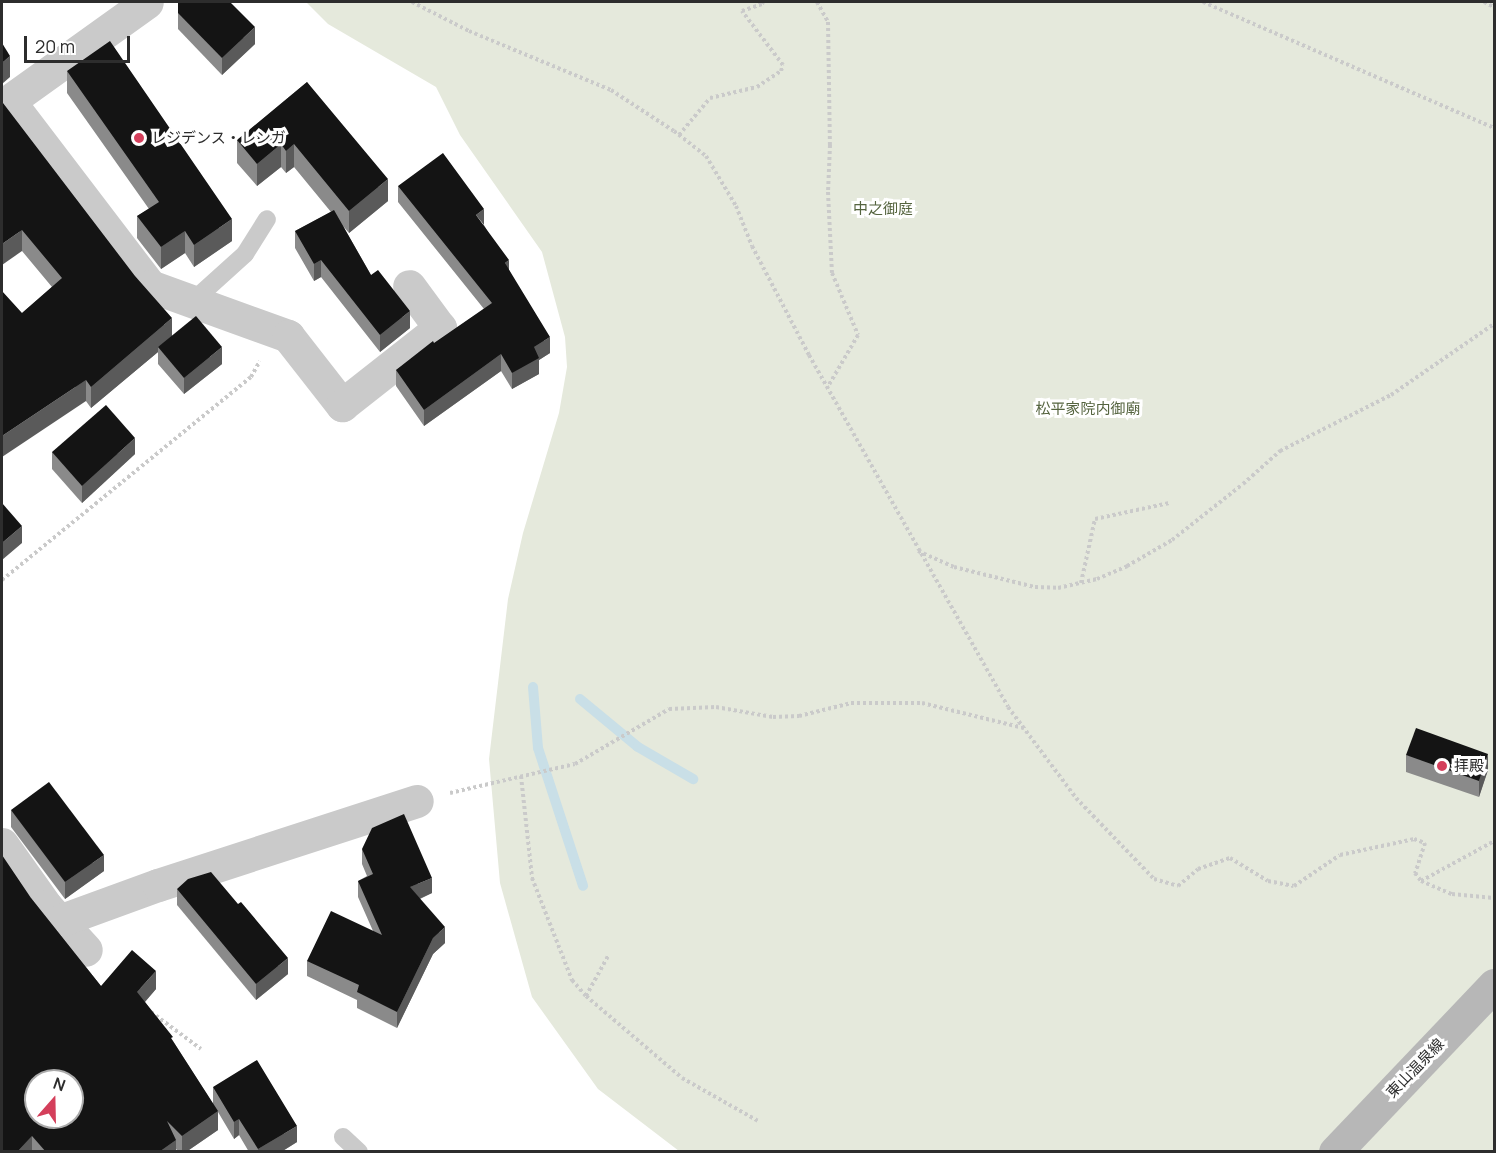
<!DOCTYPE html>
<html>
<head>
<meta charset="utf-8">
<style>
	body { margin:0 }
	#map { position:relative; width:1496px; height:1153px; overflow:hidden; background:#fff; font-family:Manrope,"Noto Sans JP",sans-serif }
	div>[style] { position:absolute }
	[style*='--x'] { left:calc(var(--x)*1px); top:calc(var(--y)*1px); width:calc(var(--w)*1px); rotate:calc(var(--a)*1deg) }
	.green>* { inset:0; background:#e5e9dc }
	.stream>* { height:10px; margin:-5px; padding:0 5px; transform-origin:5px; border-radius:5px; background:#c9dfe7 }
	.path>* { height:4px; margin-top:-2px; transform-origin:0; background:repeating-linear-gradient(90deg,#cacaca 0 3px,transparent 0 6px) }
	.service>* { height:18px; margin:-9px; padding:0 9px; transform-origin:9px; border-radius:9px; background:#cacaca }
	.minor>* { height:33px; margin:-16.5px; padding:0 16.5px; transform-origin:16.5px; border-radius:16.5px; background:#cacaca }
	.secondary>* { height:33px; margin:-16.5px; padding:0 16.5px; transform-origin:16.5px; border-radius:16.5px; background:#b7b7b7 }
	.wall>* { inset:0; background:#8a8a8a }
	.shaded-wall>* { inset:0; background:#5a5a5a }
	.building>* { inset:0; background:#141414 }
	.dots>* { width:16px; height:16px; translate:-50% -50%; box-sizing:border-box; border:3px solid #fff; border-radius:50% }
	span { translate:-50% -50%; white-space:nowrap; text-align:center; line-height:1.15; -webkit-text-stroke:6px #fff; paint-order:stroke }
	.poi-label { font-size:15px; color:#2d2d2d }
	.left { translate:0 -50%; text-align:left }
	.park-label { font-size:15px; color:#55643f }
	.street-label { font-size:15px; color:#2d2d2d }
	.frame { position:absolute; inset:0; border:3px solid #2d2d2d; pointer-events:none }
	.north { position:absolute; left:24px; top:1069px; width:60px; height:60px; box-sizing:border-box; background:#fff; border:2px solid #ababab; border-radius:50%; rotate:20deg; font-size:16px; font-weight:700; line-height:24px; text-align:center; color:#2d2d2d }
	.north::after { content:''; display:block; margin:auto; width:21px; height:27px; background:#d43f5b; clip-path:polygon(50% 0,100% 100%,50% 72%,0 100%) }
	.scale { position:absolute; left:24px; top:36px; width:106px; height:27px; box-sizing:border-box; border:3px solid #2d2d2d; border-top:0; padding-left:8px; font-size:18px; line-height:21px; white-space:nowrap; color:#2d2d2d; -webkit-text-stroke:4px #fff; paint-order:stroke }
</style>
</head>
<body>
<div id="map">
	<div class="green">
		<i style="clip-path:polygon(306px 2px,1494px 2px,1494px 1151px,679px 1151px,598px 1089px,532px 997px,500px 883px,489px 759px,508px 599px,523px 533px,559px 413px,567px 367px,565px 337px,542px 252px,460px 135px,436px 87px,328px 24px)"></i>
	</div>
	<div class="stream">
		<i style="--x:533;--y:687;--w:61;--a:85.3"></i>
		<i style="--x:538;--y:748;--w:145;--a:71.9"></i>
		<i style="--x:580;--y:699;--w:75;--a:39.6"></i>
		<i style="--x:638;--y:747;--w:64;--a:30.2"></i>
	</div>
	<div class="path">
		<i style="--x:412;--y:2;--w:64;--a:27"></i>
		<i style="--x:469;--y:31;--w:154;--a:22.6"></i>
		<i style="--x:611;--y:90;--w:75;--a:33.1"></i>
		<i style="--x:674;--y:131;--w:41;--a:38"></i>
		<i style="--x:706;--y:156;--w:58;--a:59"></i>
		<i style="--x:736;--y:206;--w:43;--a:68.2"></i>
		<i style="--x:752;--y:246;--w:123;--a:62.4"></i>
		<i style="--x:809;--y:355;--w:404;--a:60.5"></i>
		<i style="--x:1008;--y:707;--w:114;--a:53.2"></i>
		<i style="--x:1076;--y:798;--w:112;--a:46.1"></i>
		<i style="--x:1154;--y:879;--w:25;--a:16"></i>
		<i style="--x:1178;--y:886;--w:26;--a:-40"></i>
		<i style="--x:1198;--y:869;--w:34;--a:-19"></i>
		<i style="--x:1230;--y:858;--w:44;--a:31.2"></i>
		<i style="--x:1268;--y:881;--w:26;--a:11"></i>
		<i style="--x:1294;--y:886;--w:55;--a:-34"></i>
		<i style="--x:1340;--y:855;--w:76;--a:-12.2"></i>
		<i style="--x:1414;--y:839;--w:12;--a:20"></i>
		<i style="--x:1425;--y:843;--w:32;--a:108"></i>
		<i style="--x:1415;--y:873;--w:10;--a:53"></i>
		<i style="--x:1421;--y:881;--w:83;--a:-28.7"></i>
		<i style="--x:817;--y:2;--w:23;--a:61"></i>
		<i style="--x:828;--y:22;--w:123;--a:89.1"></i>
		<i style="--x:830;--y:145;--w:47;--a:92.4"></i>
		<i style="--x:828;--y:192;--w:81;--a:87.2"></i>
		<i style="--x:832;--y:273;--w:67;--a:67.2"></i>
		<i style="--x:858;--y:335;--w:61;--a:120.3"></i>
		<i style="--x:1203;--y:2;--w:317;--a:23.4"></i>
		<i style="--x:1484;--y:2;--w:11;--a:27"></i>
		<i style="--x:679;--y:135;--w:48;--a:-50"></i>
		<i style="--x:710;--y:98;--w:48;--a:-13.2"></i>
		<i style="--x:757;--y:87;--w:29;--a:-34"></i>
		<i style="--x:781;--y:71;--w:6;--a:-72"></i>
		<i style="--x:783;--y:65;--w:68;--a:-127.2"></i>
		<i style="--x:742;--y:11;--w:21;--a:-19"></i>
		<i style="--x:762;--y:4;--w:2;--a:-63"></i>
		<i style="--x:918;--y:551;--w:39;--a:24"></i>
		<i style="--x:954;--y:567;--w:83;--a:13.9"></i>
		<i style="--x:1035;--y:587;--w:23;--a:2"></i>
		<i style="--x:1058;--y:588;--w:40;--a:-13"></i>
		<i style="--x:1097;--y:579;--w:33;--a:-23"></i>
		<i style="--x:1127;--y:566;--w:52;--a:-30"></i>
		<i style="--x:1172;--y:540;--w:90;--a:-38.3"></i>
		<i style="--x:1243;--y:484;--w:50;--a:-41.7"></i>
		<i style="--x:1280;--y:451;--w:124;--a:-26.8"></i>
		<i style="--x:1391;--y:395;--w:125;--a:-34.6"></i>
		<i style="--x:2;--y:580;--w:321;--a:-39.2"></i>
		<i style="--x:251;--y:377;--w:18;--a:-61"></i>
		<i style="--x:1081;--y:583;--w:66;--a:-77.7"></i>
		<i style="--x:1095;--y:519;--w:76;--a:-12.2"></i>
		<i style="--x:521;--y:776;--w:103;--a:83.8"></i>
		<i style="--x:532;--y:878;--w:110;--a:68.6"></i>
		<i style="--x:572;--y:980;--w:21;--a:49"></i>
		<i style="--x:586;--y:996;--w:126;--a:40.5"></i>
		<i style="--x:682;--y:1078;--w:87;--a:29.5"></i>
		<i style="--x:450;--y:793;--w:128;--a:-13.1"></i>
		<i style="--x:575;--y:764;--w:109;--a:-30.3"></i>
		<i style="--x:669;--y:709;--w:47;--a:-2.4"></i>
		<i style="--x:716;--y:707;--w:58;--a:10"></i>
		<i style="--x:773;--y:717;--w:26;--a:-2"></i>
		<i style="--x:799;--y:716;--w:54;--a:-14"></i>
		<i style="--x:851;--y:703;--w:71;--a:0"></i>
		<i style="--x:922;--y:703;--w:105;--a:13.8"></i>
		<i style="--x:1421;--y:881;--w:34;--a:23"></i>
		<i style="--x:1452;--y:894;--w:42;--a:5.4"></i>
		<i style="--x:586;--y:996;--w:46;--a:-61.2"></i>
		<i style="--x:151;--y:1012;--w:62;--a:36.5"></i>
	</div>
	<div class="service">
		<i style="--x:193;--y:301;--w:70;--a:-42.1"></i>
		<i style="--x:245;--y:254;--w:41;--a:-57.8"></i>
		<i style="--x:343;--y:1137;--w:22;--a:43"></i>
	</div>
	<div class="minor">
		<i style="--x:9;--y:101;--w:233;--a:52.7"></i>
		<i style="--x:150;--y:286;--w:147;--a:19.9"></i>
		<i style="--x:288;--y:336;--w:88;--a:52"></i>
		<i style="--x:342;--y:405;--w:125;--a:-38.2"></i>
		<i style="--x:440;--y:328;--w:52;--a:-126.4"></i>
		<i style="--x:2;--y:106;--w:178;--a:-35.6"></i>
		<i style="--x:2;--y:844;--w:76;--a:54.6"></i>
		<i style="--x:46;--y:906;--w:59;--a:47.7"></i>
		<i style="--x:59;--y:921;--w:105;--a:-20"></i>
		<i style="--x:158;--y:885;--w:272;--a:-18"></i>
	</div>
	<div class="secondary">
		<i style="--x:1335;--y:1152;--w:231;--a:-46.4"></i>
	</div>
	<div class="wall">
		<i style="clip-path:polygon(178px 2px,255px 44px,222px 75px,178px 29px)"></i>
		<i style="clip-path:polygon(67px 71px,232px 241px,194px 267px,185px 253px,161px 269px,137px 238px,137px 216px,149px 209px,67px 93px)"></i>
		<i style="clip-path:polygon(307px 82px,388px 201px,349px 233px,343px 226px,371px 275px,410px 328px,380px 352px,321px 277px,314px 281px,295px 248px,295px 231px,331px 212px,294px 167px,286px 173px,281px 167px,257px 186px,237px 163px,237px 140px)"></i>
		<i style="clip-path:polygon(2px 103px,172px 336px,222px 364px,184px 394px,158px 364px,158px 352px,91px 408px,22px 313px,52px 287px,22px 251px)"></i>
		<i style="clip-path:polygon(398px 186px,484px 225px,509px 270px,550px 353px,539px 360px,539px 374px,512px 389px,501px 371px,424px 426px,396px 386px,396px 370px,484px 309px,398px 202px)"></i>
		<i style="clip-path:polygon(52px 452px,135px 454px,82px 503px,52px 469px)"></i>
		<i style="clip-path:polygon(1406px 755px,1488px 770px,1479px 797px,1406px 772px)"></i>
		<i style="clip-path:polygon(11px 810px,104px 871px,65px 899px,11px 827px)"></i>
		<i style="clip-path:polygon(362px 849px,432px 893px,420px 899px,445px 943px,433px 954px,397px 1028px,357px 1008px,357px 1000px,307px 976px,307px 961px,373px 931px,358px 897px,358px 881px,367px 876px,362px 864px)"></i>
		<i style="clip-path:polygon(177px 889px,288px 974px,256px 1000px,177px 905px)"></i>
		<i style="clip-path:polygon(31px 898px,101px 986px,156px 989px,145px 1002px,173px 1041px,213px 1104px,213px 1087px,297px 1142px,281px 1152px,249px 1152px,239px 1135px,234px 1139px,218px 1112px,218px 1130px,186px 1152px,179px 1152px,176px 1149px,176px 1152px,2px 1152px)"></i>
	</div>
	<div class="shaded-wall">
		<i style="clip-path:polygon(255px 27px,255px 44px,222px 75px,222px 58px)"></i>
		<i style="clip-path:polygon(10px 56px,10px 77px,2px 84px,2px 63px)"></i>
		<i style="clip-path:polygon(281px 144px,281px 167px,257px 186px,257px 164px)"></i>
		<i style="clip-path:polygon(294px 144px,294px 167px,286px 173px,286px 151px)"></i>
		<i style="clip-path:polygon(388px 179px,388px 201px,349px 233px,349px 211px)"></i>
		<i style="clip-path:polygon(484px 209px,484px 225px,476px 215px)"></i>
		<i style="clip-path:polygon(232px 219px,232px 241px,194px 267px,194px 245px)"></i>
		<i style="clip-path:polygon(22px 230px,22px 251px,2px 265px,2px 244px)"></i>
		<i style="clip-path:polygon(185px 231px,185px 253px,161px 269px,161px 247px)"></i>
		<i style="clip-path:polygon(321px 260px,321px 277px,314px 281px,314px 264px)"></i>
		<i style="clip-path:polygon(509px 260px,509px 276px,505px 263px)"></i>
		<i style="clip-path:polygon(410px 311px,410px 328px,380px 352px,380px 335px)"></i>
		<i style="clip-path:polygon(172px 318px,172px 340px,158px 347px,158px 352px,91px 408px,91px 387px)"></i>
		<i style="clip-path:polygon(550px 337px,550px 353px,539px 360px,539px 374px,512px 389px,512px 373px,534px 347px)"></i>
		<i style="clip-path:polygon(222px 347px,222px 364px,184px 394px,184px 378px)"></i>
		<i style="clip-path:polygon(501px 354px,501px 371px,424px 426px,424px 410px)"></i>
		<i style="clip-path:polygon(86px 380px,86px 401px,2px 457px,2px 436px)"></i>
		<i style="clip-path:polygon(135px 438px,135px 454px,82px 503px,82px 486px)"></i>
		<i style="clip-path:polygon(22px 526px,22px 543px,2px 560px,2px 543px)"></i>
		<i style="clip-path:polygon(1488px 754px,1488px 770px,1479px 797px,1479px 781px)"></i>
		<i style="clip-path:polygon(104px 855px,104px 871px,65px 899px,65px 882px)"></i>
		<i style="clip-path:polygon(432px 878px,432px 893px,410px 903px,410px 887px)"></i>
		<i style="clip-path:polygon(445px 927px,445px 943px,433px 954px,397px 1028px,397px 1012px,433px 938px)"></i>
		<i style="clip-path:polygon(288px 958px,288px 974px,256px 1000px,256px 984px)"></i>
		<i style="clip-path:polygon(156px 971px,156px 989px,137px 1011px,137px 992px)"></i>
		<i style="clip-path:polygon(218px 1111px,218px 1130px,186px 1152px,182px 1152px,182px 1136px)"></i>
		<i style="clip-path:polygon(239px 1119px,239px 1135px,234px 1139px,234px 1122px)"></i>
		<i style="clip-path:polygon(297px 1126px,297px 1142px,281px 1152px,258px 1152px,258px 1149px)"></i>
		<i style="clip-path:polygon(32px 1136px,32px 1152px,17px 1152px)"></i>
		<i style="clip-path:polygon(176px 1140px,176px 1152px,159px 1152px)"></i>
	</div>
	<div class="building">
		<i style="clip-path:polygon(178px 2px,230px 2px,255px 27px,222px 58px,178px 13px)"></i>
		<i style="clip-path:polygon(110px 41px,232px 219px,194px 245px,185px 231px,161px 247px,137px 216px,159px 202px,67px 71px)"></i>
		<i style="clip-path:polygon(2px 43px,10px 56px,2px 63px)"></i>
		<i style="clip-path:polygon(307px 82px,388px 179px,349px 211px,294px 144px,286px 151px,281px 144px,257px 164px,237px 140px)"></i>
		<i style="clip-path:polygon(2px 103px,3px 103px,135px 276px,172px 318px,91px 387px,86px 380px,2px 436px,2px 291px,22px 313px,62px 278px,22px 230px,2px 244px)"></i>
		<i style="clip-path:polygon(443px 153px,484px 209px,476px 215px,509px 260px,505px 263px,550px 337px,534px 347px,539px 358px,512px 373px,501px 354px,424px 410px,396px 370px,433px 341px,434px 343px,492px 303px,398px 186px)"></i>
		<i style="clip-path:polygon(334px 210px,371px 275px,378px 270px,410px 311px,380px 335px,321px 260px,314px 264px,295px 231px)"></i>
		<i style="clip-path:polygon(196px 316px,222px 347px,184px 378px,158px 347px)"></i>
		<i style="clip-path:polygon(106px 405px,135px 438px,82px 486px,52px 452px)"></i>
		<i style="clip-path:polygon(2px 503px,22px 526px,2px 543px)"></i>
		<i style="clip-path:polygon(1416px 728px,1488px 754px,1479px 781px,1406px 755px)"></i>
		<i style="clip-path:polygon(49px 782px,104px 855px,65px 882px,11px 810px)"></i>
		<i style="clip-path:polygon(404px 814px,432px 878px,410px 887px,445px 927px,433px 938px,397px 1012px,357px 992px,359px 985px,307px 961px,331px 911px,382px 935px,358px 881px,373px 874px,362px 849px,372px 828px)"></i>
		<i style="clip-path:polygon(evenodd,2px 855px,31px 898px,101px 986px,132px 950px,156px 971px,137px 992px,173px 1037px,171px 1038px,218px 1111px,182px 1136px,167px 1121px,176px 1140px,159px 1152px,46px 1152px,32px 1136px,17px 1152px,2px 1152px,2px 855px,36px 1081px,72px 1081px,72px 1117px,36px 1117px,36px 1081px)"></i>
		<i style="clip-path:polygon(211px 872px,238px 904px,241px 902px,288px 958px,256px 984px,177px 889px,188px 879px)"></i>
		<i style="clip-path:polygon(257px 1060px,297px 1126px,258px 1149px,239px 1119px,234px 1122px,213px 1087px)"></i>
	</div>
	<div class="dots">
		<i style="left:139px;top:138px;background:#d43f5b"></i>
		<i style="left:1442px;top:766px;background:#d43f5b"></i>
	</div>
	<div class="poi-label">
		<span class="left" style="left:151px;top:138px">レジデンス・レンガ</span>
		<span class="left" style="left:1454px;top:766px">拝殿</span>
	</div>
	<div class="park-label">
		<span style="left:883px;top:209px">中之御庭</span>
		<span style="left:1088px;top:409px">松平家院内御廟</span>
	</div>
	<div class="street-label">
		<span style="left:1415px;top:1068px;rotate:-46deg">東山温泉線</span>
	</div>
	<div class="frame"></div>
	<div class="north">N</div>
	<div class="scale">20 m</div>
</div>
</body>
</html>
